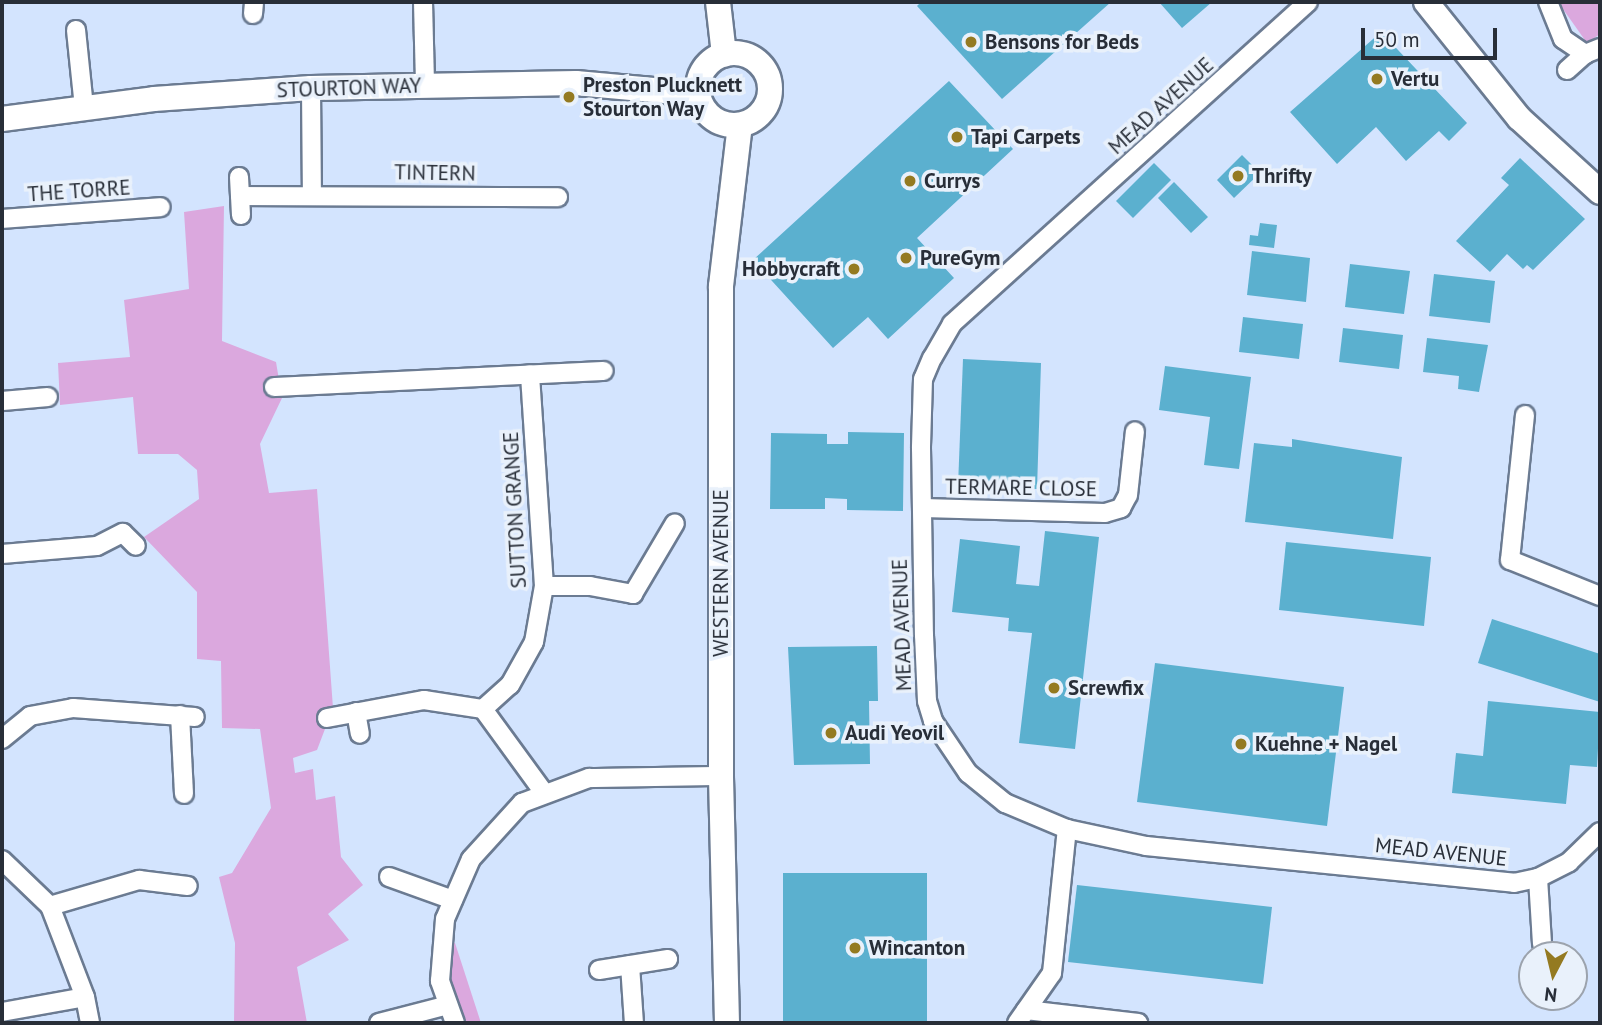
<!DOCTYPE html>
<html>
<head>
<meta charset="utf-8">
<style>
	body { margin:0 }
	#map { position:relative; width:1602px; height:1025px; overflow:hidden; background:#d3e4fe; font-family:"PT Sans",sans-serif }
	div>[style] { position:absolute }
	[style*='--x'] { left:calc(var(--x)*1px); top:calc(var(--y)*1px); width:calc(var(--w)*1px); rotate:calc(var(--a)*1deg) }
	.green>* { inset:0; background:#dba8de }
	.building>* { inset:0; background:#5bb0cf }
	.roads { filter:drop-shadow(2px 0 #6b7b92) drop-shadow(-2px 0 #6b7b92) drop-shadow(0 2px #6b7b92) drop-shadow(0 -2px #6b7b92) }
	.street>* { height:18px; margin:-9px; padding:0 9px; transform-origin:9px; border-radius:9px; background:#fff }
	.secondary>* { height:24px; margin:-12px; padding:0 12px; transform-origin:12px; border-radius:12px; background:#fff }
	.secondary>.ring { margin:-12px; padding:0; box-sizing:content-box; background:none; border:24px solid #fff; border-radius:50% }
	.dots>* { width:19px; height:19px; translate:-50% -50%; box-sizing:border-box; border:4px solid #e9f1fb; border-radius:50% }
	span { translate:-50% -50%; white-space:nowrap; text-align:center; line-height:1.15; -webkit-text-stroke:7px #e9f1fb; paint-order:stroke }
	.poi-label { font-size:21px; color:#282e38; font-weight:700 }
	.left { translate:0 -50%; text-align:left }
	.right { translate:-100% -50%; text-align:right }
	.street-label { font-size:21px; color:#282e38 }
	.frame { position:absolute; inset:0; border:4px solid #282e38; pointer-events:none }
	.north { position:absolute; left:1518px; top:941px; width:70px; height:70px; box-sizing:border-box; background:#e9f1fb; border:2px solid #9ca3ad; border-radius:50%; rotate:187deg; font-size:19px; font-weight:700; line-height:28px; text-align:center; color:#282e38 }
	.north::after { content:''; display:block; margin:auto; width:24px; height:32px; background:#947a21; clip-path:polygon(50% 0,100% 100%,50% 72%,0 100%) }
	.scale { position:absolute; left:1361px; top:28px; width:136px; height:32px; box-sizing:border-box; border:4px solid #282e38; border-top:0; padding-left:9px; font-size:21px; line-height:24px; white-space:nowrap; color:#282e38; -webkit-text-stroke:5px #e9f1fb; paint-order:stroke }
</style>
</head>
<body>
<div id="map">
	<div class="green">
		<i style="clip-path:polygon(1558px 2px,1600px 2px,1600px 34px,1587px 43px)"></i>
		<i style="clip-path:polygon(224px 206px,222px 341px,276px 362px,282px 398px,260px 444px,269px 493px,317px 489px,333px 708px,317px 750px,293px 758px,295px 773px,313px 769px,316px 800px,335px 796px,341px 857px,363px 885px,328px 914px,349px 940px,297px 967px,307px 1023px,234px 1023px,235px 943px,219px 877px,232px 873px,271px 808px,260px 729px,222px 728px,221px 661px,197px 659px,197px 592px,144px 537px,199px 499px,197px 470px,178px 454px,138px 454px,133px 397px,60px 405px,58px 363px,130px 357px,124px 300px,189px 289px,184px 212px)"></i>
		<i style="clip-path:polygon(455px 943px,481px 1023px,459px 1023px,449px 980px,451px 944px)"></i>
	</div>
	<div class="building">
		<i style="clip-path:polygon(921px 2px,1111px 2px,1002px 99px,917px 6px)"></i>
		<i style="clip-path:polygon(1159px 2px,1212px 2px,1182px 28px)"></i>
		<i style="clip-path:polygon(1381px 32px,1467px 123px,1449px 141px,1439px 131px,1406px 161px,1376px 127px,1337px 164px,1290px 112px)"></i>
		<i style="clip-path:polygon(949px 81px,1013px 149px,917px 238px,954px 278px,888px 339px,868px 317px,833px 348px,753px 260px)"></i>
		<i style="clip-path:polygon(1242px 155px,1260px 173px,1234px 198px,1217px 180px)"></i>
		<i style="clip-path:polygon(1520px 158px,1585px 219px,1533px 270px,1527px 265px,1523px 269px,1507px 254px,1490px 272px,1456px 241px,1509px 185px,1501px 178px)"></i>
		<i style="clip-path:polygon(1154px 163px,1171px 180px,1133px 218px,1116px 201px)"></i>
		<i style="clip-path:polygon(1174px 182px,1208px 217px,1191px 233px,1158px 198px)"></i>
		<i style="clip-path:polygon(1260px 223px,1277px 225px,1274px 248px,1249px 245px,1250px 235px,1258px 236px)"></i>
		<i style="clip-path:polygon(1252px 251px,1310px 258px,1306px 302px,1247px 295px)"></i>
		<i style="clip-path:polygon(1350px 264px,1410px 271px,1404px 314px,1345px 307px)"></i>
		<i style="clip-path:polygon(1434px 274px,1495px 281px,1490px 323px,1429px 316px)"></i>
		<i style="clip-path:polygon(1243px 317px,1303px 324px,1299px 359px,1239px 352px)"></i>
		<i style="clip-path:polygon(1343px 328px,1403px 335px,1399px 369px,1339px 362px)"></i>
		<i style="clip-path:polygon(1427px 338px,1488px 345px,1479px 392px,1458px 389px,1459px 376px,1423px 372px)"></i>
		<i style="clip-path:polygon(963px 359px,1041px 363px,1037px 489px,958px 486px)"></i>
		<i style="clip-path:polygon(1165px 366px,1251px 377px,1239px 469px,1204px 465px,1210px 417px,1159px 410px)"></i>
		<i style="clip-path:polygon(848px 432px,904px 433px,903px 511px,847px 510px,847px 499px,825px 498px,825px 509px,770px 509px,771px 433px,827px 434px,827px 444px,848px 444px)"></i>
		<i style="clip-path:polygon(1292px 439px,1402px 457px,1393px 539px,1245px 522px,1254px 443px,1292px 447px)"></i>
		<i style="clip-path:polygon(1045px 531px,1099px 537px,1075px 749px,1019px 743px,1032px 633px,1008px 631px,1009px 618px,952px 612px,960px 539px,1020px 546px,1016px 584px,1039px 586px)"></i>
		<i style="clip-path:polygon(1286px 542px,1431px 557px,1424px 626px,1279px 610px)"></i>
		<i style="clip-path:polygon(1492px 619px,1600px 654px,1600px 702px,1478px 663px)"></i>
		<i style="clip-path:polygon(877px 646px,878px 701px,869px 701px,870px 764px,794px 765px,788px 647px)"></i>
		<i style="clip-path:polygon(1155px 663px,1344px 687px,1327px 826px,1137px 802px)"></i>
		<i style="clip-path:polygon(1488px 701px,1600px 712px,1597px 767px,1570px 765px,1566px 804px,1452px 793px,1456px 753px,1483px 756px)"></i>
		<i style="clip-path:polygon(783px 873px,927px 873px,927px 1023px,783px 1023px)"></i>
		<i style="clip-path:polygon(1077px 885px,1272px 907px,1263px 984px,1068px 962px)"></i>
	</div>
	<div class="roads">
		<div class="street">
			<i style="--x:423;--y:2;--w:84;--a:88.6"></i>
			<i style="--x:1308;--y:2;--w:480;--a:137.9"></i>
			<i style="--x:952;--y:324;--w:39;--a:120"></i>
			<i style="--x:932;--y:358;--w:23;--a:113"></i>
			<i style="--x:923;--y:379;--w:69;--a:91.7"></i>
			<i style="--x:921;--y:448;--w:187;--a:89.1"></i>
			<i style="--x:924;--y:635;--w:66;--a:87.4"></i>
			<i style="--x:927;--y:701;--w:21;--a:73"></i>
			<i style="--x:933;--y:721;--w:63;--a:56.1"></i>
			<i style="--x:968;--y:773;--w:48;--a:39"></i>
			<i style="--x:1005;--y:803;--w:67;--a:22.8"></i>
			<i style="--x:1067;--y:829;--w:81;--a:12.1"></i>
			<i style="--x:1146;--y:846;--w:370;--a:5.7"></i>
			<i style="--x:1514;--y:883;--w:25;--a:-12"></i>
			<i style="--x:1538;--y:878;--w:35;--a:-27"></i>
			<i style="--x:1569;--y:862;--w:43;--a:-44.1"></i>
			<i style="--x:1548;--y:2;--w:40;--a:68"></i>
			<i style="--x:1563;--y:39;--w:27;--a:34"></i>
			<i style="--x:1585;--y:54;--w:16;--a:-22"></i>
			<i style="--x:253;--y:14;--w:12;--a:-85"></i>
			<i style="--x:76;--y:30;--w:77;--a:84.1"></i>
			<i style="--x:1567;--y:70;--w:24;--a:-42"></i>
			<i style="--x:311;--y:88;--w:106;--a:89.5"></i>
			<i style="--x:239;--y:177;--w:38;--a:87"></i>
			<i style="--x:240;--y:196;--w:318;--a:0.2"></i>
			<i style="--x:2;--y:219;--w:159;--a:-4.3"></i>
			<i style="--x:274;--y:387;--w:330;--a:-2.8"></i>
			<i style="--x:2;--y:401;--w:46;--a:-5"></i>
			<i style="--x:1525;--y:415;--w:146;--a:95.9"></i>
			<i style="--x:1510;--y:560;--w:97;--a:21.8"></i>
			<i style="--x:923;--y:508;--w:182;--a:1.6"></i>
			<i style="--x:1105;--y:513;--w:17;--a:-17"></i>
			<i style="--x:1121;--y:508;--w:15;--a:-62"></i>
			<i style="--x:1128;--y:495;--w:64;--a:-83.8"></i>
			<i style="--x:2;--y:554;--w:95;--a:-4.8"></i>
			<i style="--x:97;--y:546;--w:29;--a:-27"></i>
			<i style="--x:123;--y:533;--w:18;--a:45"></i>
			<i style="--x:544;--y:586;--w:46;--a:0"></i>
			<i style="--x:590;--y:586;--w:44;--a:10.5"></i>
			<i style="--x:633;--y:594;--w:82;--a:-59.4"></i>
			<i style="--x:483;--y:709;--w:36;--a:-42"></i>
			<i style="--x:510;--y:685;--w:49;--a:-60.8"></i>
			<i style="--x:534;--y:642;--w:57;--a:-79.9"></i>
			<i style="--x:544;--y:586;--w:212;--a:-93.8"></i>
			<i style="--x:356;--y:712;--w:22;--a:80"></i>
			<i style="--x:180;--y:715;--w:79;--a:87.1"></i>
			<i style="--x:327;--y:718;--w:99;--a:-10.5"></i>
			<i style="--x:424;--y:700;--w:60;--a:8.7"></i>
			<i style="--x:483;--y:709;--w:105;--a:53.9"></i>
			<i style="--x:2;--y:739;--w:36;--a:-39"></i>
			<i style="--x:30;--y:716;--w:44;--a:-10.5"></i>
			<i style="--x:73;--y:708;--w:122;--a:4.2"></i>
			<i style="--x:2;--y:860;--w:66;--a:43.8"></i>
			<i style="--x:50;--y:906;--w:97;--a:69"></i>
			<i style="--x:85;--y:997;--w:26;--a:79"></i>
			<i style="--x:389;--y:877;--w:68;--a:19.8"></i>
			<i style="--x:1538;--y:878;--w:66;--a:86.5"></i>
			<i style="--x:50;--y:906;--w:93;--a:-16.3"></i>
			<i style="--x:139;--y:880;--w:49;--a:7"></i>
			<i style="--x:630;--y:965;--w:58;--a:86.1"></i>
			<i style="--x:599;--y:970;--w:70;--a:-9.1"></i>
			<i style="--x:1026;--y:1010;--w:113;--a:6.6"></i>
			<i style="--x:2;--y:1012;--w:84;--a:-10.2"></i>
			<i style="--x:379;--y:1023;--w:71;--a:-14.6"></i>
			<i style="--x:455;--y:1023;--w:45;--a:-109.7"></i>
			<i style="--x:440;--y:981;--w:62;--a:-85.4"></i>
			<i style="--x:445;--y:919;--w:65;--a:-66.6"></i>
			<i style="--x:471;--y:859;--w:76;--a:-47.7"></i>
			<i style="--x:522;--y:803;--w:72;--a:-20.5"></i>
			<i style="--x:589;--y:778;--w:132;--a:-0.9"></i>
			<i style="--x:1017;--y:1023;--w:61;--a:-55"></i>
			<i style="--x:1052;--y:973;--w:145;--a:-84.1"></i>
		</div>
		<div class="secondary">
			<i style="--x:718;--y:2;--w:53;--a:83.5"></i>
			<i style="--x:1426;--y:2;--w:149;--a:51.3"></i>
			<i style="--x:1519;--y:118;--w:110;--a:42.4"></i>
			<i class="ring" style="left:698px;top:53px;width:48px;height:48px"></i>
			<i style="--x:2;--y:119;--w:153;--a:-7.5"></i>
			<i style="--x:154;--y:99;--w:157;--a:-4"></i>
			<i style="--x:311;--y:88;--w:265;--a:-1.1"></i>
			<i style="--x:576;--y:83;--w:122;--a:5.2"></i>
			<i style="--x:727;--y:1023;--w:247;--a:-91.4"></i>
			<i style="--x:721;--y:776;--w:490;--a:-90"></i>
			<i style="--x:721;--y:286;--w:162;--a:-83.3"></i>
		</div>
	</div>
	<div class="dots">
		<i style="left:971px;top:42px;background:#947a21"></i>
		<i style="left:1377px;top:79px;background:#947a21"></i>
		<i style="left:569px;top:97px;background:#947a21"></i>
		<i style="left:957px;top:137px;background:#947a21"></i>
		<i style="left:1238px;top:176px;background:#947a21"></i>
		<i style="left:910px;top:181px;background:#947a21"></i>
		<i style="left:906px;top:258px;background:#947a21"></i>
		<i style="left:854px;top:269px;background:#947a21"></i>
		<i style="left:1054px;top:688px;background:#947a21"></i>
		<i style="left:831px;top:733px;background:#947a21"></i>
		<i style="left:1241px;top:744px;background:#947a21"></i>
		<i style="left:855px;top:948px;background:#947a21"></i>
	</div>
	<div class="poi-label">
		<span class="left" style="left:985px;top:42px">Bensons for Beds</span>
		<span class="left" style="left:1391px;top:79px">Vertu</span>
		<span class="left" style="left:583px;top:97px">Preston Plucknett<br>Stourton Way</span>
		<span class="left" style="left:971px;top:137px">Tapi Carpets</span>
		<span class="left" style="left:1252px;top:176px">Thrifty</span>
		<span class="left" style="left:924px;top:181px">Currys</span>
		<span class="left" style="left:920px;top:258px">PureGym</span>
		<span class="right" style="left:840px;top:269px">Hobbycraft</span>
		<span class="left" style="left:1068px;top:688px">Screwfix</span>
		<span class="left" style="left:845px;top:733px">Audi Yeovil</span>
		<span class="left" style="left:1255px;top:744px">Kuehne + Nagel</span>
		<span class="left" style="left:869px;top:948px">Wincanton</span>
	</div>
	<div class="street-label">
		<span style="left:349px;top:88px;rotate:-2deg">STOURTON WAY</span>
		<span style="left:1161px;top:106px;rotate:-42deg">MEAD AVENUE</span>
		<span style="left:435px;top:173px;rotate:1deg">TINTERN</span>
		<span style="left:79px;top:191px;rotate:-4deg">THE TORRE</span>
		<span style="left:1021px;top:488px;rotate:1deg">TERMARE CLOSE</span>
		<span style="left:515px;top:510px;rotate:-93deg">SUTTON GRANGE</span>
		<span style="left:721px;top:573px;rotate:-90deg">WESTERN AVENUE</span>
		<span style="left:902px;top:625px;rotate:-92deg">MEAD AVENUE</span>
		<span style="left:1441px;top:852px;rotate:6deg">MEAD AVENUE</span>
	</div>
	<div class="frame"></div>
	<div class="north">N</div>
	<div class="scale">50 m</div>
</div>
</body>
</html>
